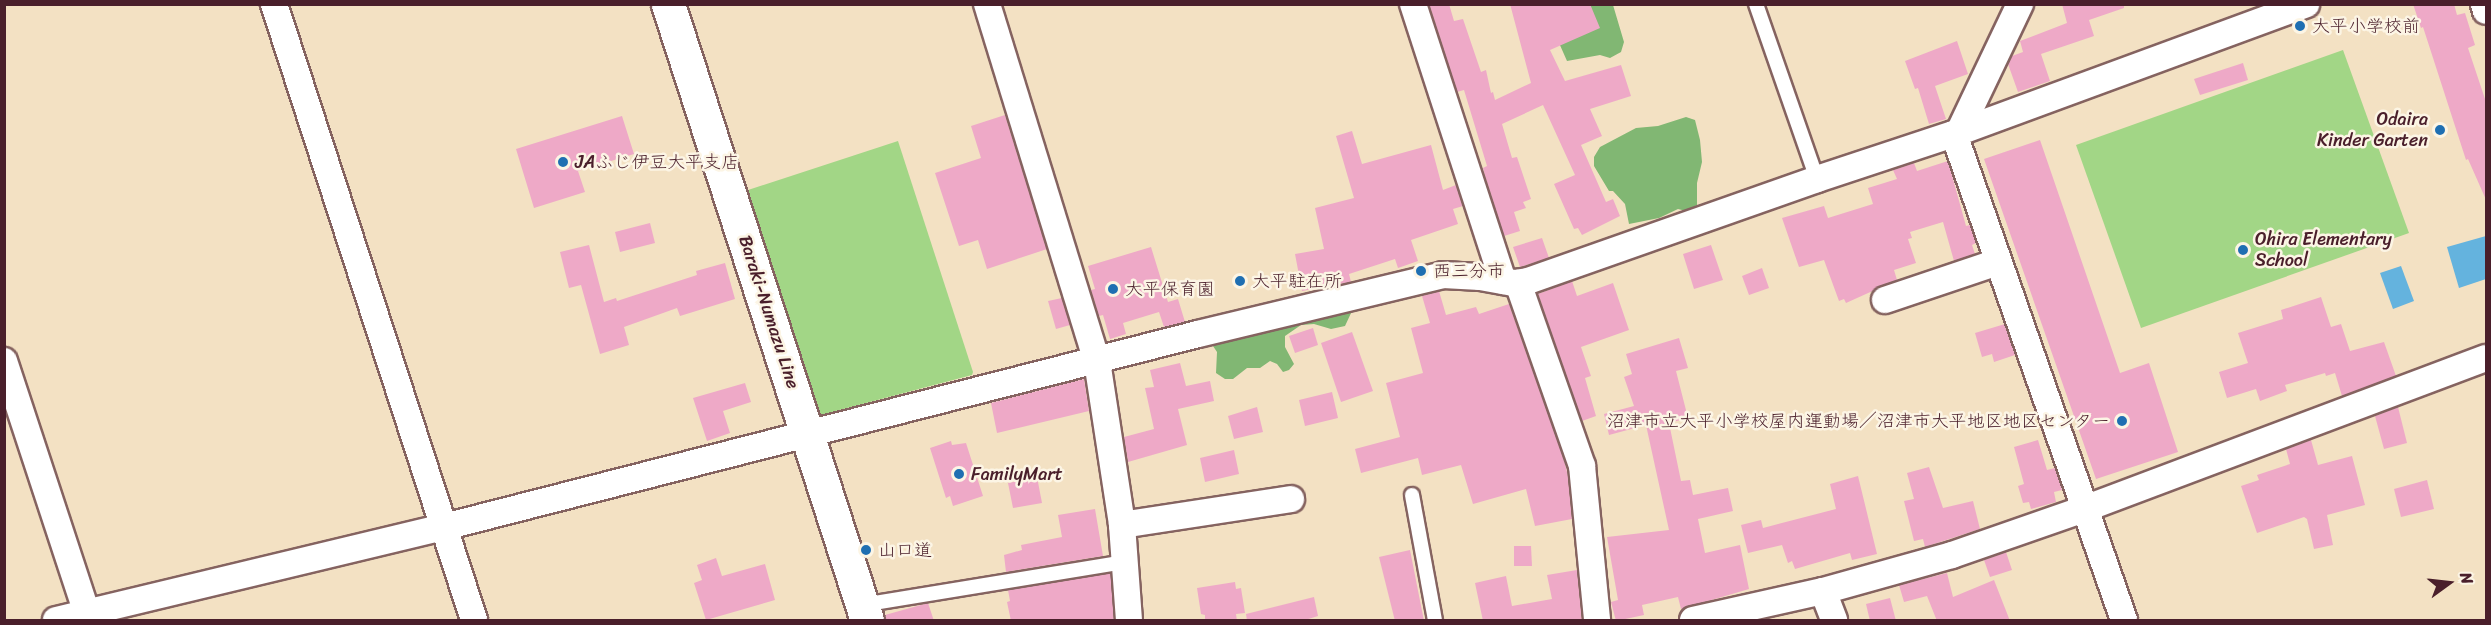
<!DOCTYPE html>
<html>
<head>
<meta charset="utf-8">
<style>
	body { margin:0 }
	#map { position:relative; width:2491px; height:625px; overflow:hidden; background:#f3e1c3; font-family:Sriracha,"Klee One",sans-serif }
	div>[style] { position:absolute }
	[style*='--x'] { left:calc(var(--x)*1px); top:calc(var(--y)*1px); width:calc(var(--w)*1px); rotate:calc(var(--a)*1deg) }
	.green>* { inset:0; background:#a2d686 }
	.forest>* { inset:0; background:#81b773 }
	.water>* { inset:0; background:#64b3de }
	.building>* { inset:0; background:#eea9c7 }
	.roads { filter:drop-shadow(2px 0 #856360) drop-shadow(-2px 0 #856360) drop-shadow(0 2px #856360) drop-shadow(0 -2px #856360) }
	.lane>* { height:14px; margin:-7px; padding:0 7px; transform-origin:7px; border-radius:7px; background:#fff }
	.street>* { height:26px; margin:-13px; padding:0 13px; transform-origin:13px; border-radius:13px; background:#fff }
	.secondary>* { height:33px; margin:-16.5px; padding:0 16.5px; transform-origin:16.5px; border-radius:16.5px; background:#fff }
	.dots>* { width:16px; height:16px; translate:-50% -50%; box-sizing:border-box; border:3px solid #fcf5e5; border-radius:50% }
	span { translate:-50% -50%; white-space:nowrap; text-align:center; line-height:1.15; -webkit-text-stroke:5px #fcf5e5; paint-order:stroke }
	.poi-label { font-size:18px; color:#4a1f2b }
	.left { translate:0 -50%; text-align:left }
	.right { translate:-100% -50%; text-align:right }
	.street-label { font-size:18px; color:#4a1f2b }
	.frame { position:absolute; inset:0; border:6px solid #4a1f2b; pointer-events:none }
	.north { position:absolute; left:2419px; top:553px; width:60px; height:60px; -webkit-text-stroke:4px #fcf5e5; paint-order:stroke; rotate:75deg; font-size:16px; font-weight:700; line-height:24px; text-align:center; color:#4a1f2b }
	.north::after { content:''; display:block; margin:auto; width:21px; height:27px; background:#4a1f2b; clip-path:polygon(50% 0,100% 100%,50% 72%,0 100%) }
</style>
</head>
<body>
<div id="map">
	<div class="green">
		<i style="clip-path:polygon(2343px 50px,2409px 233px,2141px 328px,2076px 145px)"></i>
		<i style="clip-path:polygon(898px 141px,973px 372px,972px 375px,817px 416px,745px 191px)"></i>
	</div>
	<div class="forest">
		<i style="clip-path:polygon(1546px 5px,1613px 5px,1624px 42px,1621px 52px,1610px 58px,1600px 55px,1567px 61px,1548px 18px)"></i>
		<i style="clip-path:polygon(1686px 117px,1695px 120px,1700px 140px,1702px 162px,1697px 183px,1697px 205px,1686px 211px,1678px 209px,1659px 218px,1629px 224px,1625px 204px,1613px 191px,1609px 191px,1594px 166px,1594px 157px,1600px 147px,1636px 128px,1658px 126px)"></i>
		<i style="clip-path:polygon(1348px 305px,1352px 311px,1345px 326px,1331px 329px,1314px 324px,1301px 325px,1285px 336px,1285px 347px,1294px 364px,1289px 370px,1283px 372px,1277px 364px,1270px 361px,1260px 368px,1247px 368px,1233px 379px,1225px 379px,1216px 373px,1217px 352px,1213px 346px,1217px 338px)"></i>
	</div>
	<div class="water">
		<i style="clip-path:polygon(2486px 236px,2486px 279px,2459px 288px,2447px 247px)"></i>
		<i style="clip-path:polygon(2401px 266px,2414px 301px,2393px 309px,2380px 273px)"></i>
	</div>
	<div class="building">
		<i style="clip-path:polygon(1429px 4px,1449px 4px,1454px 21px,1463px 19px,1481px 72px,1486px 70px,1491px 93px,1493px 92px,1495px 100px,1531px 83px,1510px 4px,1590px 4px,1600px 28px,1550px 50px,1565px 81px,1621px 65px,1631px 96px,1590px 109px,1602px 136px,1581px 145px,1606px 202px,1613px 199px,1620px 216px,1582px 235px,1578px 228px,1574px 229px,1554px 184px,1575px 175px,1543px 105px,1502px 124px,1512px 158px,1517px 157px,1531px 199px,1523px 202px,1526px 208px,1514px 212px,1520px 231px,1504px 236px,1485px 176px,1483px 168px,1487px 166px,1464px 90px,1457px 92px)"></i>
		<i style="clip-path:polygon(2062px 4px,2124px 4px,2124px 8px,2089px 20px,2094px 36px,2041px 54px,2050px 81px,2018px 92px,2008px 64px,2012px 56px,2023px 52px,2020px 41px,2067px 23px)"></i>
		<i style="clip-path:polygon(2413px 4px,2454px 4px,2457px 15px,2465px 13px,2475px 45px,2468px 48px,2487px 105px,2487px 202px,2468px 159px,2466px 160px,2423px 27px,2421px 28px)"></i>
		<i style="clip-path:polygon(1957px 41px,1968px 74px,1935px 86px,1946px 119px,1929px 124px,1918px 88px,1915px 89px,1905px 61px)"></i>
		<i style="clip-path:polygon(2243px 63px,2248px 80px,2200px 95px,2194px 79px)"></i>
		<i style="clip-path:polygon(1005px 115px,1047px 249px,987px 269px,978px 240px,959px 246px,935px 173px,981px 158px,971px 126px)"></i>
		<i style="clip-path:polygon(622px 116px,634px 154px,578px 171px,585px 192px,534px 208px,516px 149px)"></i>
		<i style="clip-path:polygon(1352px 131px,1362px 164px,1431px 145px,1443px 190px,1456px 185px,1463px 206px,1453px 209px,1458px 224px,1411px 240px,1418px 261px,1398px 268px,1395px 259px,1349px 274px,1351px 282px,1302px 291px,1295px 254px,1324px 249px,1315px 208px,1354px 198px,1336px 136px)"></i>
		<i style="clip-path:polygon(2040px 140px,2120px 373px,2149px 363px,2178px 452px,2096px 479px,1984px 159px)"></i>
		<i style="clip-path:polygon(1948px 161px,1966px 226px,1970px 225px,1976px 243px,1972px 245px,1975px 254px,1954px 261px,1943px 222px,1910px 232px,1912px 238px,1908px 239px,1916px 263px,1894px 270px,1897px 280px,1846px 303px,1844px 299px,1839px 301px,1824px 260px,1799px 267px,1782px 218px,1824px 206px,1828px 218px,1873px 204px,1868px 188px,1897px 179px,1893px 170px,1914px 163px,1917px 171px)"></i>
		<i style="clip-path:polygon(650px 223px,655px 243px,620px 252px,615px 232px)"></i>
		<i style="clip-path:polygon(1542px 238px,1549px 258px,1520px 267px,1513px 247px)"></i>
		<i style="clip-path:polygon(589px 245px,604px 302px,616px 298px,617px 301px,697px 275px,696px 271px,725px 263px,735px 299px,680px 316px,677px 308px,624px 327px,629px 345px,600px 354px,581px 285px,569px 288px,560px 252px)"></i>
		<i style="clip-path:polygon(1711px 245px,1723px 280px,1694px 289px,1683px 254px)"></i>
		<i style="clip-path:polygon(1151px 247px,1168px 302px,1178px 299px,1185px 322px,1164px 327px,1159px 312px,1123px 323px,1126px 334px,1110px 339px,1103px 315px,1099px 316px,1091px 290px,1095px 289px,1088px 266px)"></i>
		<i style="clip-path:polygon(1762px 268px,1769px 288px,1749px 295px,1742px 276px)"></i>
		<i style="clip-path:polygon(1572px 281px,1577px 296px,1613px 283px,1629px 330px,1581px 347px,1591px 376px,1585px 378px,1596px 416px,1582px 421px,1538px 294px)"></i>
		<i style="clip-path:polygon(1439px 291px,1446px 315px,1476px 307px,1479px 314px,1509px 304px,1563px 456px,1568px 476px,1572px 519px,1535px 526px,1526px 489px,1473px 504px,1461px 465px,1422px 475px,1418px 458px,1361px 473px,1355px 449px,1400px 437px,1386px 383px,1423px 373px,1411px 328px,1430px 323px,1422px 296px)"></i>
		<i style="clip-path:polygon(2321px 297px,2331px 327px,2341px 324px,2350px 351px,2384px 342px,2396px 376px,2342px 396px,2335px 373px,2326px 376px,2325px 373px,2285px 385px,2287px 391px,2260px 401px,2256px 389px,2227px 398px,2219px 372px,2248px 363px,2238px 333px,2283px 319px,2281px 310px)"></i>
		<i style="clip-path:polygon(1062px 298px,1070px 325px,1056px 329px,1048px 301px)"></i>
		<i style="clip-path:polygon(2005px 324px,2015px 355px,1994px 362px,1992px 354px,1982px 357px,1975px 333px)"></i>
		<i style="clip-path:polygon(1313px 328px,1318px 345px,1295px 353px,1289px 336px)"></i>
		<i style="clip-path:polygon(1352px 332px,1373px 391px,1341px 402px,1321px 343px)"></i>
		<i style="clip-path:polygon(1679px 338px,1688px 368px,1676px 371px,1688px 418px,1669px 423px,1681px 481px,1690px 480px,1693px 495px,1728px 488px,1733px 511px,1698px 519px,1705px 553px,1740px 545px,1749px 589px,1681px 609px,1678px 597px,1642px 605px,1644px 615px,1616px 621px,1611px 602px,1618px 600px,1607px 537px,1669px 530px,1646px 425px,1609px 435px,1604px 414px,1634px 406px,1624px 377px,1632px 374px,1626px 354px)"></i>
		<i style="clip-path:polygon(1180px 363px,1186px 386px,1210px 381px,1214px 401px,1178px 409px,1187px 445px,1128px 462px,1124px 437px,1154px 429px,1145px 388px,1154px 387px,1150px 370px)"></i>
		<i style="clip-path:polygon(1084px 379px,1089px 411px,997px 433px,991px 403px)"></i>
		<i style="clip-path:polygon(745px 383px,751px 402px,723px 411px,730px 433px,707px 441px,693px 398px)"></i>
		<i style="clip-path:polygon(1332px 392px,1338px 418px,1305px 426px,1299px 400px)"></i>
		<i style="clip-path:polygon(1257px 407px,1263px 432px,1234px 439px,1228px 416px)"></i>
		<i style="clip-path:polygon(2398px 407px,2407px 443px,2384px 449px,2375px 416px)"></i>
		<i style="clip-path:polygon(2038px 440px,2047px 470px,2055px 468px,2062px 490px,2054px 492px,2056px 502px,2031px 509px,2029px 502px,2023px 503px,2018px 486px,2024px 484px,2014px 447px)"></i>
		<i style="clip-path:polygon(2311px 440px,2318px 465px,2352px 456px,2365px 505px,2327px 515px,2333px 545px,2314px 549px,2307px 519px,2304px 517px,2257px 533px,2241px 486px,2259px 480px,2257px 475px,2290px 464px,2286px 449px)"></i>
		<i style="clip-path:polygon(951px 441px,952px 445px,966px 443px,983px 496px,953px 506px,950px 496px,946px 498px,930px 448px)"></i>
		<i style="clip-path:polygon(1234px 450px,1239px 474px,1205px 482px,1200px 458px)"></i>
		<i style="clip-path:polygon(1929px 467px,1943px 508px,1973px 501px,1980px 529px,1925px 547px,1923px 539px,1914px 541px,1904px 501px,1914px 499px,1907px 473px)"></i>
		<i style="clip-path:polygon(1858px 476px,1877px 554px,1852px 560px,1850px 553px,1795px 569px,1792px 561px,1788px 563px,1782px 545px,1748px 553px,1741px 525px,1761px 520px,1763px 528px,1836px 509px,1830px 484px)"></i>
		<i style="clip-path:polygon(1037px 477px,1042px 503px,1013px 508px,1008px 483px)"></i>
		<i style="clip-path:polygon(2427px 480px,2434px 509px,2401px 517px,2394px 489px)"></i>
		<i style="clip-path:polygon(1095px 509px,1103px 556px,1006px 572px,1004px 555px,1022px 550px,1021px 545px,1062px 537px,1058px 515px)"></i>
		<i style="clip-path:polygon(1514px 546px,1531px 546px,1532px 566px,1514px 566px)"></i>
		<i style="clip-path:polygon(1410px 550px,1424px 621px,1395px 621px,1379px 557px)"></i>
		<i style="clip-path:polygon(2006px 552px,2012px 570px,1990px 577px,1984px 560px)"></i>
		<i style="clip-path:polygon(716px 558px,722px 576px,765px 564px,775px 600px,706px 620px,694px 583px,702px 580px,697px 565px)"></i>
		<i style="clip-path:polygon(1577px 570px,1582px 621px,1483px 621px,1475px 583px,1506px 576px,1512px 606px,1552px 599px,1547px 575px)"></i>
		<i style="clip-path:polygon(1111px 573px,1114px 621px,1011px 621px,1007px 602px,1010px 601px,1008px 590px)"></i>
		<i style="clip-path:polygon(1947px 573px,1953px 597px,1994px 580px,2010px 621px,1937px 621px,1927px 596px,1904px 602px,1899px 585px)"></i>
		<i style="clip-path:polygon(1235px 582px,1236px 589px,1241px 588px,1245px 613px,1236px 614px,1237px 621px,1205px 621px,1205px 615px,1201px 614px,1197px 588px)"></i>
		<i style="clip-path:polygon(1314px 597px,1318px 616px,1302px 621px,1247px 621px,1246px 614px)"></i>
		<i style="clip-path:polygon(1890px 598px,1896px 621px,1870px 621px,1866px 604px)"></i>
		<i style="clip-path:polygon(928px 603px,934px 621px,885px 621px,885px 615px)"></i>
	</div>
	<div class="roads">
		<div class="lane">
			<i style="--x:1756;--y:4;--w:185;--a:70.8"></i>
			<i style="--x:1412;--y:495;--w:127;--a:79.6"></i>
			<i style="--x:862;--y:605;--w:266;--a:-9.3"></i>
		</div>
		<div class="street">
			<i style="--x:274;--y:4;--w:648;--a:72.01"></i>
			<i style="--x:987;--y:4;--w:374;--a:72.9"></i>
			<i style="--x:1097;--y:361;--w:166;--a:81.3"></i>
			<i style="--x:1122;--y:525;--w:95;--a:85.8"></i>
			<i style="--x:1413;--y:4;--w:291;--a:72"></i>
			<i style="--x:2484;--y:4;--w:7;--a:74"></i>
			<i style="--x:1959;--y:132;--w:142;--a:-64.5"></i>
			<i style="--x:1954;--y:134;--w:515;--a:70.72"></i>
			<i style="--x:1518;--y:283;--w:194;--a:70.7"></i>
			<i style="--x:1582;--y:466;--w:155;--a:84.4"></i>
			<i style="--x:1885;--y:300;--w:119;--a:-18.6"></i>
			<i style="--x:4;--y:361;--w:273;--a:71.8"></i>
			<i style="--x:1122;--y:525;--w:171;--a:-8.7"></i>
			<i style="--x:1823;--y:591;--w:31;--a:69"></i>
			<i style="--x:56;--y:620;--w:399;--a:-13.5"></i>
			<i style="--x:444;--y:527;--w:778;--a:-14.36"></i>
			<i style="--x:1198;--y:334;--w:252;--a:-13.5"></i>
			<i style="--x:1443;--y:275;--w:37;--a:3"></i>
			<i style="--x:1480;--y:277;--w:35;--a:10"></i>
			<i style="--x:1514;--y:283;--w:14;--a:-8"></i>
			<i style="--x:1528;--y:281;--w:306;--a:-19.4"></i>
			<i style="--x:1817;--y:179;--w:150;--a:-18.3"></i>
			<i style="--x:1959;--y:132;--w:370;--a:-20.2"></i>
			<i style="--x:1693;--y:620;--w:133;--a:-12.6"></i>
			<i style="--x:1823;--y:591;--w:134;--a:-15.6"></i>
			<i style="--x:1952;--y:555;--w:140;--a:-19.2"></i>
			<i style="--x:2084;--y:509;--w:429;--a:-20.6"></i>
		</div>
		<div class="secondary">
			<i style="--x:668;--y:4;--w:647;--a:72.1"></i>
		</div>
	</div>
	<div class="dots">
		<i style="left:2300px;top:26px;background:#1f6fb2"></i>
		<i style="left:2440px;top:130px;background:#1f6fb2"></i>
		<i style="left:563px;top:162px;background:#1f6fb2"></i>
		<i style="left:2243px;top:250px;background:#1f6fb2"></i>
		<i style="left:1421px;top:271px;background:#1f6fb2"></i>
		<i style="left:1240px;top:281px;background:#1f6fb2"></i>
		<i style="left:1113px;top:289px;background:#1f6fb2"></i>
		<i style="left:2122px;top:421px;background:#1f6fb2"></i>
		<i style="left:959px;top:474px;background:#1f6fb2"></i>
		<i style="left:866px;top:550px;background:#1f6fb2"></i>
	</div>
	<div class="poi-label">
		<span class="left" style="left:2312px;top:26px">大平小学校前</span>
		<span class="right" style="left:2428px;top:130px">Odaira<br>Kinder Garten</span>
		<span class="left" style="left:575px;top:162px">JAふじ伊豆大平支店</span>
		<span class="left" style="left:2255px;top:250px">Ohira Elementary<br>School</span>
		<span class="left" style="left:1433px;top:271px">西三分市</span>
		<span class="left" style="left:1252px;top:281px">大平駐在所</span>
		<span class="left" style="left:1125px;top:289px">大平保育園</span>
		<span class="right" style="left:2110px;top:421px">沼津市立大平小学校屋内運動場／沼津市大平地区地区センター</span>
		<span class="left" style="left:971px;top:474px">FamilyMart</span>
		<span class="left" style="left:878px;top:550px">山口道</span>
	</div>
	<div class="street-label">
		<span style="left:769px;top:312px;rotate:72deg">Baraki-Numazu Line</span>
	</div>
	<div class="frame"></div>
	<div class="north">N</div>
</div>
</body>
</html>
